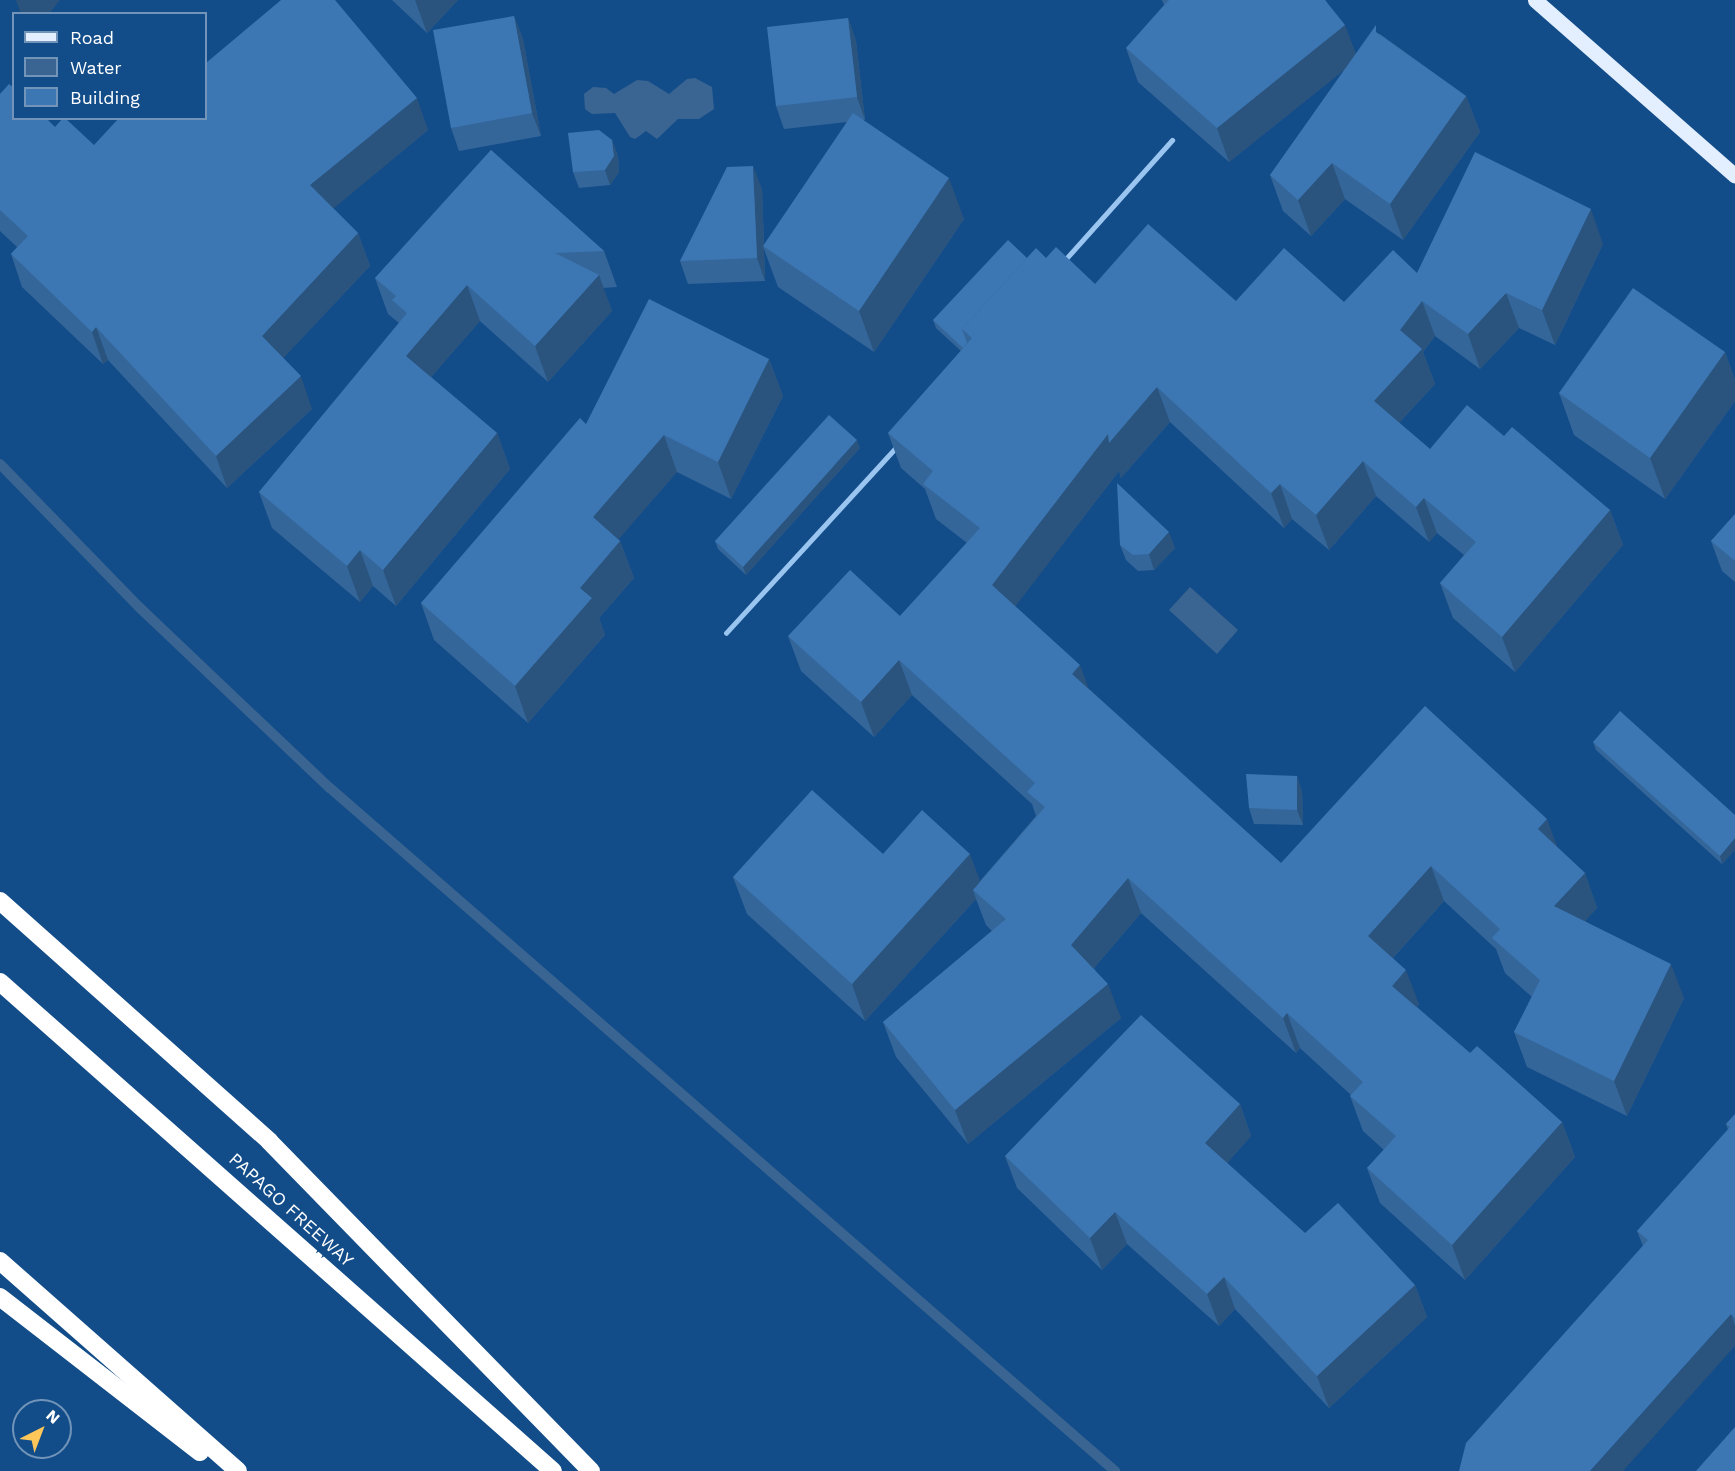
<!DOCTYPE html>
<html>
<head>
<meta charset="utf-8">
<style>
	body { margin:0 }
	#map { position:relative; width:1735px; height:1471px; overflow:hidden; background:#134d89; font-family:"Work Sans",sans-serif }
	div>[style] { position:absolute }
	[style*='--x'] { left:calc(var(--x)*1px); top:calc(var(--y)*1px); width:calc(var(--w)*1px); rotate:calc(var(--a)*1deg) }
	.water>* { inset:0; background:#3a6592 }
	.stream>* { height:10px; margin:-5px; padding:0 5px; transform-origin:5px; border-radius:5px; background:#3a6592 }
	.service>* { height:4.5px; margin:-2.25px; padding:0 2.25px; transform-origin:2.25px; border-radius:2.25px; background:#9ac5f0 }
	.primary>* { height:15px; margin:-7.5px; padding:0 7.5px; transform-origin:7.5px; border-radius:7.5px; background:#e3efff }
	.motorway>* { height:18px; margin:-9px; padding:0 9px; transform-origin:9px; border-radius:9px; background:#fff }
	.wall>* { inset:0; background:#34669a }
	.shaded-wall>* { inset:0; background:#2a537d }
	.building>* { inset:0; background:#3c77b3 }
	span { translate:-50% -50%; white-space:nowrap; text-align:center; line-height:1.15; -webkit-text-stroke:6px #134d89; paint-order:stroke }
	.street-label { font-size:18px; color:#fff }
	.legend { position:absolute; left:12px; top:12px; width:195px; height:108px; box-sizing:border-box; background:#134d89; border:2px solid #7194b8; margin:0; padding:8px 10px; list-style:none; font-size:18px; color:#fff }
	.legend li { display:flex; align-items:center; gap:12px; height:30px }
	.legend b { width:30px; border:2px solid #7194b8 }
	.north { position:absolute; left:12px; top:1399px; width:60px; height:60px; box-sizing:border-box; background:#134d89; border:2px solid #7194b8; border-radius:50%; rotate:42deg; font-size:16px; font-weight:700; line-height:24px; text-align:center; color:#fff }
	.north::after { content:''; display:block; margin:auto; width:21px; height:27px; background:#ffc659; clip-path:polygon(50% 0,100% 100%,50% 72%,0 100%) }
</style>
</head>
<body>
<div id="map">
	<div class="water">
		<i style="clip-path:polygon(695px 78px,712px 87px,714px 109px,699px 119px,678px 119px,657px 139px,646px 131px,635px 139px,630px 137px,615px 113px,592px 114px,585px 109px,584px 94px,593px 87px,606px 88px,614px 94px,637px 80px,648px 81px,669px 94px,687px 79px)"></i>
		<i style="clip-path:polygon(1190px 587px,1238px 630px,1217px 654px,1169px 610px)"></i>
	</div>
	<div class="stream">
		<i style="--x:0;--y:464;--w:199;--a:45.8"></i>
		<i style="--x:139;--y:607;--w:263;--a:43.5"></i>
		<i style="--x:330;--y:788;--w:1041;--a:41.03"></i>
	</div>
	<div class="service">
		<i style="--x:1064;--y:261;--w:162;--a:-48.2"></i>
		<i style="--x:726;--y:633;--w:255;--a:-47.5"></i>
	</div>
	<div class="primary">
		<i style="--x:1535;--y:0;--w:266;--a:41.3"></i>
	</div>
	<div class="motorway">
		<i style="--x:0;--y:901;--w:361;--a:41.7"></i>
		<i style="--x:269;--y:1141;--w:461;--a:45.7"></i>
		<i style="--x:0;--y:982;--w:738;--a:41.49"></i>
		<i style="--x:0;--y:1261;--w:317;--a:41.4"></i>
		<i style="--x:0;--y:1297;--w:253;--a:37.8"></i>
	</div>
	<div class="wall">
		<i style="clip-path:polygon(392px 0,458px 0,427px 33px)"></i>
		<i style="clip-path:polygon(1162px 0,1325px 0,1356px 54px,1380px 34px,1466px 96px,1480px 132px,1403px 240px,1345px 199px,1311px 236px,1283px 211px,1270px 175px,1345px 69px,1229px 162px,1138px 82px,1126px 48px,1164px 5px)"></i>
		<i style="clip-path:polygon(514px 16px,523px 39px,541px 136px,459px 151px,451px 128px)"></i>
		<i style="clip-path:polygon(848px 18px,856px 41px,865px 120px,863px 120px,964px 219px,874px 352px,778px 287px,764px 249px,765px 281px,688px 284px,680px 261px,762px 189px,764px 245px,847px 122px,784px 129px,776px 106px)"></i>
		<i style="clip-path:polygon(0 94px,55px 127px,94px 145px,428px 130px,333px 208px,358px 233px,370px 266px,283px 358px,312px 409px,227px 488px,108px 360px,103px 364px,22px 287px,11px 254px,17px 247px,0 231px)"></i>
		<i style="clip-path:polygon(612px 140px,618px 156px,619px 172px,610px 185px,579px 188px,573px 172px)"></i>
		<i style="clip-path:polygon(491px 150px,604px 251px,617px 287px,603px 288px,612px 311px,548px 382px,480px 321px,431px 377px,497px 433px,510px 469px,396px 606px,373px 586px,360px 602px,272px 528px,259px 492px,399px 323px,388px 314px,375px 278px)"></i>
		<i style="clip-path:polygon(1603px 244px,1555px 345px,1519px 328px,1480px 369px,1435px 336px,1423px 352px,1435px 384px,1399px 423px,1430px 449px,1504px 436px,1610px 510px,1623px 545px,1515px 672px,1453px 618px,1440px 583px,1464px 555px,1437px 533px,1429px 542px,1376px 496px,1329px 550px,1292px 519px,1284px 528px,1170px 422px,1121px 478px,1119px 471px,1015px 606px,1088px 688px,1281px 863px,1557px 847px,1585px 873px,1597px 908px,1585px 921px,1684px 998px,1627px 1116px,1527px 1067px,1514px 1032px,1532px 997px,1505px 973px,1496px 949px,1444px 901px,1393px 958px,1419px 1004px,1417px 1007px,1470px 1053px,1562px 1122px,1575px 1157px,1465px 1280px,1380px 1203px,1367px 1168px,1384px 1150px,1363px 1131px,1350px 1096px,1351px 1095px,1300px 1048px,1296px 1053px,1141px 913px,1094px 968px,1121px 1018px,968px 1144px,896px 1057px,883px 1022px,992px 931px,986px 925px,976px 899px,865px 1021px,747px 914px,733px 877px,883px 854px,980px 881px,1036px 816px,1032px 804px,912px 695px,874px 737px,801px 671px,788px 636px,900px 616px,967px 543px,936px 519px,925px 489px,901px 468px,888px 433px,961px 351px,936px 328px,933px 320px,1027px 258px,1046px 258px,1095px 284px,1236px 301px,1344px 302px,1417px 273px)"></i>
		<i style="clip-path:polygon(1725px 352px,1735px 380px,1735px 401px,1665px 499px,1574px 435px,1559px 393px)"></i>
		<i style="clip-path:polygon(769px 359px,783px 396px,731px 499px,677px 472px,618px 539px,620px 541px,634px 578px,599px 618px,605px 635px,528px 723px,434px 640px,421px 603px,586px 424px)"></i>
		<i style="clip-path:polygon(860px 448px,746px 575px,718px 549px,715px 541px)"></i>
		<i style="clip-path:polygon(1735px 514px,1735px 582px,1722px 571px,1711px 541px)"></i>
		<i style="clip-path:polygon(1120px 545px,1175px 548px,1154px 570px,1138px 571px,1126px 560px)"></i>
		<i style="clip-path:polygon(1593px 742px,1735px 815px,1735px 850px,1722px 864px,1596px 750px)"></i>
		<i style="clip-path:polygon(1297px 776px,1302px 792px,1303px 825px,1254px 824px,1249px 808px)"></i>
		<i style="clip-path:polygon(1240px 1104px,1251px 1136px,1227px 1163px,1305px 1233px,1415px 1285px,1427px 1317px,1329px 1408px,1235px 1309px,1219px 1326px,1127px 1244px,1102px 1270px,1017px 1188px,1005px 1156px)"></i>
		<i style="clip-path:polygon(1735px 1114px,1735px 1346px,1643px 1246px,1637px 1231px,1728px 1130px,1726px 1124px)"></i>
	</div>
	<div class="shaded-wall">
		<i style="clip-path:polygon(16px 0,60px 0,49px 14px,21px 14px)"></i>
		<i style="clip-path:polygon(415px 0,458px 0,427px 33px)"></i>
		<i style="clip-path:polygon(514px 16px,523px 39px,541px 136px,532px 113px)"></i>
		<i style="clip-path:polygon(848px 18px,856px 41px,865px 120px,857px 97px)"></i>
		<i style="clip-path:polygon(1345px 25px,1358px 59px,1229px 162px,1217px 128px)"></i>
		<i style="clip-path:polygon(1466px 96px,1480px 132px,1403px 240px,1390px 204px)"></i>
		<i style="clip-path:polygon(417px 98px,428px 130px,322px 218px,310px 185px)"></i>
		<i style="clip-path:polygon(612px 140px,618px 156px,619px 172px,610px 185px,605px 170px)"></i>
		<i style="clip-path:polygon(1332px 163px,1345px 199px,1311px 236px,1298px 200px)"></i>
		<i style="clip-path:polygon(753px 166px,762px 189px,764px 247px,763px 246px,764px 249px,765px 281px,757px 258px)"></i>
		<i style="clip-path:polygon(949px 178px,964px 219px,874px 352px,859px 311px)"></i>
		<i style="clip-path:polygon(1591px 209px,1603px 244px,1555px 345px,1542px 310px)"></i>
		<i style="clip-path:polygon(358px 233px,370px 266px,274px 368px,262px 336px)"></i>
		<i style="clip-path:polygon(599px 275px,612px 311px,548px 382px,535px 346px)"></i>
		<i style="clip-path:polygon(467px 285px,480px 321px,419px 391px,406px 356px)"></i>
		<i style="clip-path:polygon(1506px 293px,1519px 328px,1480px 369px,1468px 334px)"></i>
		<i style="clip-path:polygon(1422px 301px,1435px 336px,1423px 352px,1435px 384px,1387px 436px,1374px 401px,1400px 330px)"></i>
		<i style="clip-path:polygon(96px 327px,108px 360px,103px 364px,92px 332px)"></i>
		<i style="clip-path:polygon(1725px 352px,1735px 380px,1735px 401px,1665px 499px,1650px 458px)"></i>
		<i style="clip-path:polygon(769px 359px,783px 396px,731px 499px,718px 462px)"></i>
		<i style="clip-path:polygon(301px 376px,312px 409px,227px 488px,216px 456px)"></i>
		<i style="clip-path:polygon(1157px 387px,1170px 422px,1121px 478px,1119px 471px,1005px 620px,992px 585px,1108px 434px)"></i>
		<i style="clip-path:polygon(497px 433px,510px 469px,396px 606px,383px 570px)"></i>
		<i style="clip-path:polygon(664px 435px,677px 472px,606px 554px,593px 517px)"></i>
		<i style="clip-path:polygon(857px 440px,860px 448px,746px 575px,743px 567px)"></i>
		<i style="clip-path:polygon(1363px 461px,1376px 496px,1329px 550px,1316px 515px)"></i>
		<i style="clip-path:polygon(1280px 484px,1292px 519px,1284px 528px,1271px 493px)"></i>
		<i style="clip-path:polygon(1424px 498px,1437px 533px,1429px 542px,1416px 507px)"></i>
		<i style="clip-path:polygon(1610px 510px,1623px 545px,1515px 672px,1502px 637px)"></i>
		<i style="clip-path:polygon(1169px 532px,1175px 548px,1154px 570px,1149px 554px)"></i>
		<i style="clip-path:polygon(620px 541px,634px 578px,599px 618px,605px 635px,528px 723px,515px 686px,580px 588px)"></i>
		<i style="clip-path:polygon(360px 550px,373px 586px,360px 602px,347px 566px)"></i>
		<i style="clip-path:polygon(899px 660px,912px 695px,874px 737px,861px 702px)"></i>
		<i style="clip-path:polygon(1080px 665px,1093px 700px,1072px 674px)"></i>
		<i style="clip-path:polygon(1297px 776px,1302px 792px,1303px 825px,1297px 810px)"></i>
		<i style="clip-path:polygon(1547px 819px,1560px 854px,1538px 829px)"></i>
		<i style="clip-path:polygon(1735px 838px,1735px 850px,1722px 864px,1720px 856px)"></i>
		<i style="clip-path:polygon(970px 854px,984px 891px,973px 890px,976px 899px,865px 1021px,852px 984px)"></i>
		<i style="clip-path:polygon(1431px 866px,1444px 901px,1381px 971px,1368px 936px)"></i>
		<i style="clip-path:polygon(1585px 873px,1597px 908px,1567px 941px,1554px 906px)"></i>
		<i style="clip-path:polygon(1128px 878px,1141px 913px,1084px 980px,1071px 945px)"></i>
		<i style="clip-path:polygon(1671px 964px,1684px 998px,1627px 1116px,1614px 1081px)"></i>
		<i style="clip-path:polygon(1406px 970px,1419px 1004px,1405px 1021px,1392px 986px)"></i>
		<i style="clip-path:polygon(1108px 984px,1121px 1018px,968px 1144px,955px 1110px)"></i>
		<i style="clip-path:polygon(1287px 1013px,1300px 1048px,1296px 1053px,1283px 1018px)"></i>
		<i style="clip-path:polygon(1240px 1104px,1251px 1136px,1217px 1175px,1205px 1143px)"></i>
		<i style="clip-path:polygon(1562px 1122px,1575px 1157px,1465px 1280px,1452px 1245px)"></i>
		<i style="clip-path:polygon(1115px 1212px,1127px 1244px,1102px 1270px,1090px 1238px)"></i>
		<i style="clip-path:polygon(1224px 1277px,1235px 1309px,1219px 1326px,1207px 1294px)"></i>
		<i style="clip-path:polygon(1415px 1285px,1427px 1317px,1329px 1408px,1317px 1376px)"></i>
		<i style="clip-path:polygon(1731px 1314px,1735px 1326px,1735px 1346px,1623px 1471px,1590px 1471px)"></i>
	</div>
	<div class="building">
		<i style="clip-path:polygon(281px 0,335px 0,417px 98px,310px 185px,358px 233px,262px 336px,301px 376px,216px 456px,96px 327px,92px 332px,11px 254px,28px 236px,0 210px,0 94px,9px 84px,14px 88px,14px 118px,46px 118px,55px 127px,63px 118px,65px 118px,94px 145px,119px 118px,206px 118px,206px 63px)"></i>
		<i style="clip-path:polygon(1169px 0,1325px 0,1345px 25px,1217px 128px,1126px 48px)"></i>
		<i style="clip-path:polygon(514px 16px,532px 113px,451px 128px,433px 30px)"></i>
		<i style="clip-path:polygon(848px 18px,857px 97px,776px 106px,767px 27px)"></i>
		<i style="clip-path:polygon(1376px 25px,1376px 32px,1466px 96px,1390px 204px,1332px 163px,1298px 200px,1270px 175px)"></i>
		<i style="clip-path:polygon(853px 113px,949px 178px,859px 311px,763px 246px)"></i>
		<i style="clip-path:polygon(599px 130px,612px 140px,614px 156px,605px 170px,573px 172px,568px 133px)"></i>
		<i style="clip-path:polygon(491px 150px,604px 251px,555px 253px,599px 275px,535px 346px,467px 285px,406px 356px,497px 433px,383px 570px,360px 550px,347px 566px,259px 492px,407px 313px,392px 300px,396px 296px,375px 278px)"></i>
		<i style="clip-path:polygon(1475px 152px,1591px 209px,1542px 310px,1506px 293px,1468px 334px,1422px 301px,1400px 330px,1422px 349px,1374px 401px,1430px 449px,1467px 405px,1504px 436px,1512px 427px,1610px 510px,1502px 637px,1440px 583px,1476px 542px,1424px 498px,1416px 507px,1363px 461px,1316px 515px,1280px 484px,1271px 493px,1157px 387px,1109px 443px,1108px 434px,992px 585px,1080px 665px,1072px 674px,1281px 863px,1425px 706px,1547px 819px,1538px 829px,1585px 873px,1554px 906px,1671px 964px,1614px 1081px,1514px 1032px,1540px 980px,1492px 938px,1500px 929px,1431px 866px,1368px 936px,1406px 970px,1392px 986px,1470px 1053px,1477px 1046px,1562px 1122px,1452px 1245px,1367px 1168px,1396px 1136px,1350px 1096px,1363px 1082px,1287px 1013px,1283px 1018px,1128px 878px,1071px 945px,1108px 984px,955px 1110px,883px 1022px,1006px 919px,973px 890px,1045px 807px,1027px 792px,1035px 783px,899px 660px,861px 702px,788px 636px,850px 570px,900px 616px,980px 528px,923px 484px,933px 471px,888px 433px,972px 338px,962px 329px,1036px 248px,1046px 258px,1056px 247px,1095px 284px,1148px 224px,1236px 301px,1284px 248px,1344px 302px,1393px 250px,1417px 273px)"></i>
		<i style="clip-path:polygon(753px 166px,757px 258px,680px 261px,727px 167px)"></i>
		<i style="clip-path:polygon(1008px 240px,1027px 258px,962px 329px,967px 343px,963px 348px,933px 320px)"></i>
		<i style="clip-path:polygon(1633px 288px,1725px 352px,1650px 458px,1559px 393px)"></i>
		<i style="clip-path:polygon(649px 299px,769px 359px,718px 462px,664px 435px,593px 517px,620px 541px,580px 588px,592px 598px,515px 686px,421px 603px,580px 418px,586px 424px)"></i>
		<i style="clip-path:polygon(829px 415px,857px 440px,743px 567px,715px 541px)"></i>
		<i style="clip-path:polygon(1117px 483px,1169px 532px,1149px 554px,1133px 555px,1120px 545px)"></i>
		<i style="clip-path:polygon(1735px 514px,1735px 561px,1711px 541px)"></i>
		<i style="clip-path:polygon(1620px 711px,1735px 815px,1735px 838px,1720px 856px,1593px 742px)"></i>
		<i style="clip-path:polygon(1246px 774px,1297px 776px,1297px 810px,1249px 808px)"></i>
		<i style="clip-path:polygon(812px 790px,883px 854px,922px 810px,970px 854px,852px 984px,733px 877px)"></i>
		<i style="clip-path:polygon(1141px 1015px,1240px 1104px,1205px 1143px,1305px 1233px,1338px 1203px,1415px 1285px,1317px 1376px,1224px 1277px,1207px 1294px,1115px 1212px,1090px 1238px,1005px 1156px)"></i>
		<i style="clip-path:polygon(1735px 1114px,1735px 1318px,1731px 1314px,1590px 1471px,1459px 1471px,1466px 1443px,1648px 1240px,1637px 1231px,1730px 1127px,1726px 1124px)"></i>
		<i style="clip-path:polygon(1735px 1427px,1735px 1471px,1696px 1471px)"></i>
	</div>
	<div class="street-label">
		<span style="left:291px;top:1210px;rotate:42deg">PAPAGO FREEWAY</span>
	</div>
	<ul class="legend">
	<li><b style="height:8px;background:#e3efff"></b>Road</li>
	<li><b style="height:16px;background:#3a6592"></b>Water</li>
	<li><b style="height:16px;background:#3c77b3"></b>Building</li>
	</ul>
	<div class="north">N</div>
</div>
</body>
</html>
